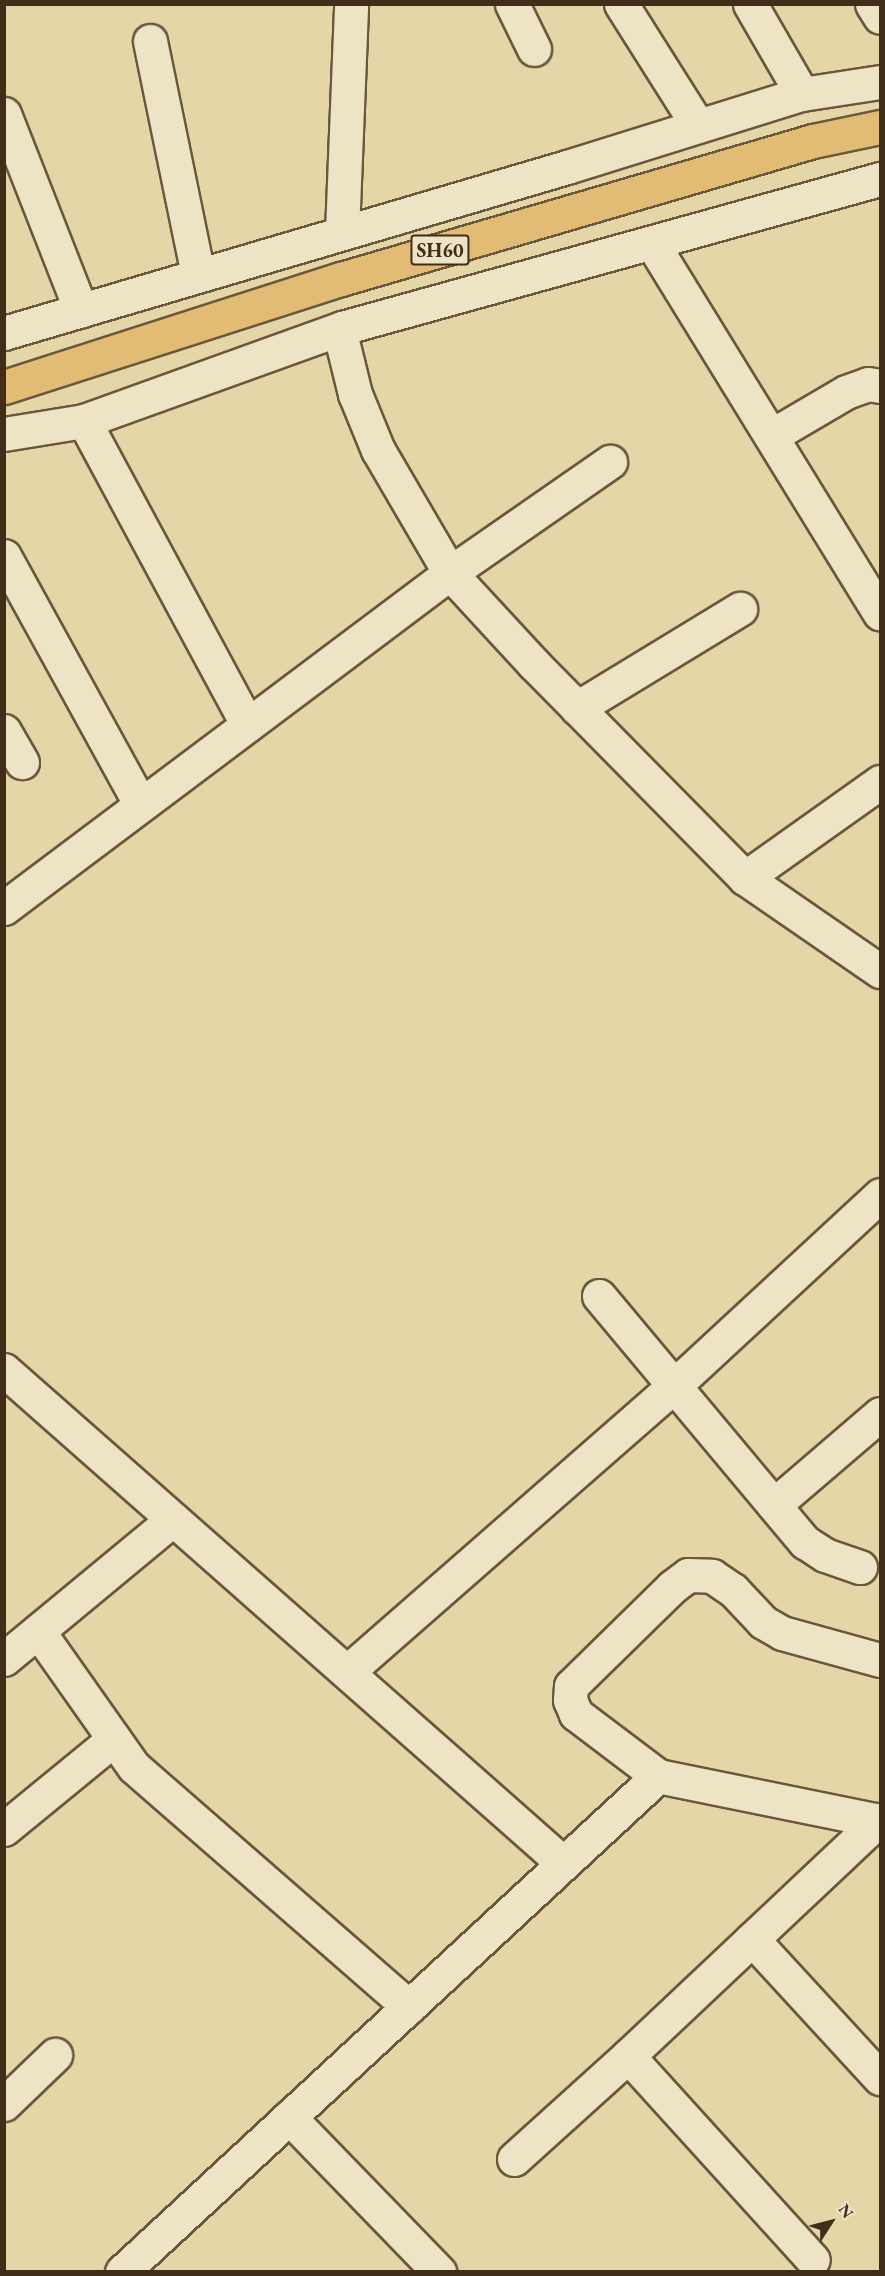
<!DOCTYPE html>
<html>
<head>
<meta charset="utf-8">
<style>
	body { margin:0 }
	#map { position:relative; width:885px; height:2276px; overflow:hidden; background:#e4d6a7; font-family:"EB Garamond",serif }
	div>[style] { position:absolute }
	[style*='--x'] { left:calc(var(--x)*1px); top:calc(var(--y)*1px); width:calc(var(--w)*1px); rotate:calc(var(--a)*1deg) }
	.roads { filter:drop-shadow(2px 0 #6a573c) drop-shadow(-2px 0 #6a573c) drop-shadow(0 2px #6a573c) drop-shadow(0 -2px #6a573c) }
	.minor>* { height:33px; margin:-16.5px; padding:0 16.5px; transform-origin:16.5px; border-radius:16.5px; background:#ede4c6 }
	.tertiary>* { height:33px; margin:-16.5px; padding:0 16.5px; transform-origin:16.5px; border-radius:16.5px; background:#ede4c6 }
	.primary>* { height:33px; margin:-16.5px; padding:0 16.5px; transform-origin:16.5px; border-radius:16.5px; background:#e2bb74 }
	span { translate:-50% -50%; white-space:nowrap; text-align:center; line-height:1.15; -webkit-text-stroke:6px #ede4c6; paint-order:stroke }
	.shield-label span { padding:2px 4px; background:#ede4c6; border:2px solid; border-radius:4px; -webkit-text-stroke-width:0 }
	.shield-label { font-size:20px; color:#412d18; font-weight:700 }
	.frame { position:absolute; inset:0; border:6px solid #412d18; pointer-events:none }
	.north { position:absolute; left:801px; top:2192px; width:60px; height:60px; -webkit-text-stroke:4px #ede4c6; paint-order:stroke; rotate:54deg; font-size:16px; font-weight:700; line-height:24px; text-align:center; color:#412d18 }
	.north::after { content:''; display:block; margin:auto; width:21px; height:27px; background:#412d18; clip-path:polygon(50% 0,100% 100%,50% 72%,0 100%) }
</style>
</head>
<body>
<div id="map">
	<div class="roads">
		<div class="minor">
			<i style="--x:512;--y:4;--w:50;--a:63.9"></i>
			<i style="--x:621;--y:4;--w:144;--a:57.7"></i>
			<i style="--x:750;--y:4;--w:104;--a:60"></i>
			<i style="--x:872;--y:4;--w:15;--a:58"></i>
			<i style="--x:150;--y:41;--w:239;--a:78.4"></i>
			<i style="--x:4;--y:114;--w:211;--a:68.6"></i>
			<i style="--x:342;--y:232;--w:228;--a:-87.7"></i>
			<i style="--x:652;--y:243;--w:435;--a:58.4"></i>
			<i style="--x:84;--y:421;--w:345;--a:61.7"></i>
			<i style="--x:771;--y:436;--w:87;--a:-30.4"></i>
			<i style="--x:846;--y:392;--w:23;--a:-20"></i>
			<i style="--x:868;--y:384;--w:12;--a:9"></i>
			<i style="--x:4;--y:556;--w:284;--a:61.2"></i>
			<i style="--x:577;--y:708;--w:191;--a:-31.3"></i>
			<i style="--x:4;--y:731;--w:36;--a:60"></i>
			<i style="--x:745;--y:878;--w:166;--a:-35.4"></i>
			<i style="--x:4;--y:908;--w:558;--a:-36.91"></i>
			<i style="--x:450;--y:573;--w:195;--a:-34.8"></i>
			<i style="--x:599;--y:1296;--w:321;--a:50.1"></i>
			<i style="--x:805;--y:1542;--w:24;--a:33"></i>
			<i style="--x:825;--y:1555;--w:37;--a:19"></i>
			<i style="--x:4;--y:1370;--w:745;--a:41.41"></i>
			<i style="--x:774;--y:1505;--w:140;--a:-40.6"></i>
			<i style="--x:38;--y:1631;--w:166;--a:54.8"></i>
			<i style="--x:134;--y:1767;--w:365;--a:41.1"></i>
			<i style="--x:4;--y:1659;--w:219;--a:-39.6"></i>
			<i style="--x:347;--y:1672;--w:434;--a:-41.2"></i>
			<i style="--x:674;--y:1386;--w:281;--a:-42.8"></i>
			<i style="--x:658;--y:1776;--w:103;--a:-142.9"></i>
			<i style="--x:576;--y:1714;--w:15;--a:-113"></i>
			<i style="--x:570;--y:1700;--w:14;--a:-86"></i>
			<i style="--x:571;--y:1686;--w:141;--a:-44.4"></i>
			<i style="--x:672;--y:1587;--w:20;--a:-37"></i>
			<i style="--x:688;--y:1575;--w:24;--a:2"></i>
			<i style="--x:712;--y:1576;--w:25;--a:34"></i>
			<i style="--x:733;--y:1590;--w:44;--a:46.8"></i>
			<i style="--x:763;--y:1622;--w:22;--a:30"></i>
			<i style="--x:782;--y:1633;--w:102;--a:15.4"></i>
			<i style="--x:4;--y:1829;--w:142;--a:-39.3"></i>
			<i style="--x:752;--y:1939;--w:189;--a:47.4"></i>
			<i style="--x:628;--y:2056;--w:275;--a:47.8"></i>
			<i style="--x:4;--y:2104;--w:71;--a:-43.9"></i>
			<i style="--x:289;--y:2117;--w:216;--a:45.9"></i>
			<i style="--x:514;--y:2159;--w:154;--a:-42.1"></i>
			<i style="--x:628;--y:2056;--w:344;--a:-43.3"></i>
			<i style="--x:122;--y:2272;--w:730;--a:-42.78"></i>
			<i style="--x:658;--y:1776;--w:227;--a:11.5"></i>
		</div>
		<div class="tertiary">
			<i style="--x:342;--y:328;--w:13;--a:90"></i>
			<i style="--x:342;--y:341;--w:55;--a:76.2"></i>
			<i style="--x:355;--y:394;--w:61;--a:67.7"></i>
			<i style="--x:378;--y:450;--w:143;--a:59.7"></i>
			<i style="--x:450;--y:573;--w:124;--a:47.3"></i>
			<i style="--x:534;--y:664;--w:301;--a:45.4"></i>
			<i style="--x:745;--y:878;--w:164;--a:34.6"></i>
			<i style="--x:4;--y:333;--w:587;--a:-16.43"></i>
			<i style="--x:567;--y:167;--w:246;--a:-17.3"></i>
			<i style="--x:802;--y:94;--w:79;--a:-8.7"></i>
			<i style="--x:4;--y:434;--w:81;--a:-9.2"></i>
			<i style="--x:84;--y:421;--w:274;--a:-19.8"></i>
			<i style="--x:342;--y:328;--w:558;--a:-15.48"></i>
		</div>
		<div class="primary">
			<i style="--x:4;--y:387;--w:354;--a:-17.8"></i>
			<i style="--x:341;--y:279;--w:492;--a:-16.3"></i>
			<i style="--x:813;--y:141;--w:68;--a:-11.8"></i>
		</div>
	</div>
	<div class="shield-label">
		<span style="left:440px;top:250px">SH60</span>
	</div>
	<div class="frame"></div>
	<div class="north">N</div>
</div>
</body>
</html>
